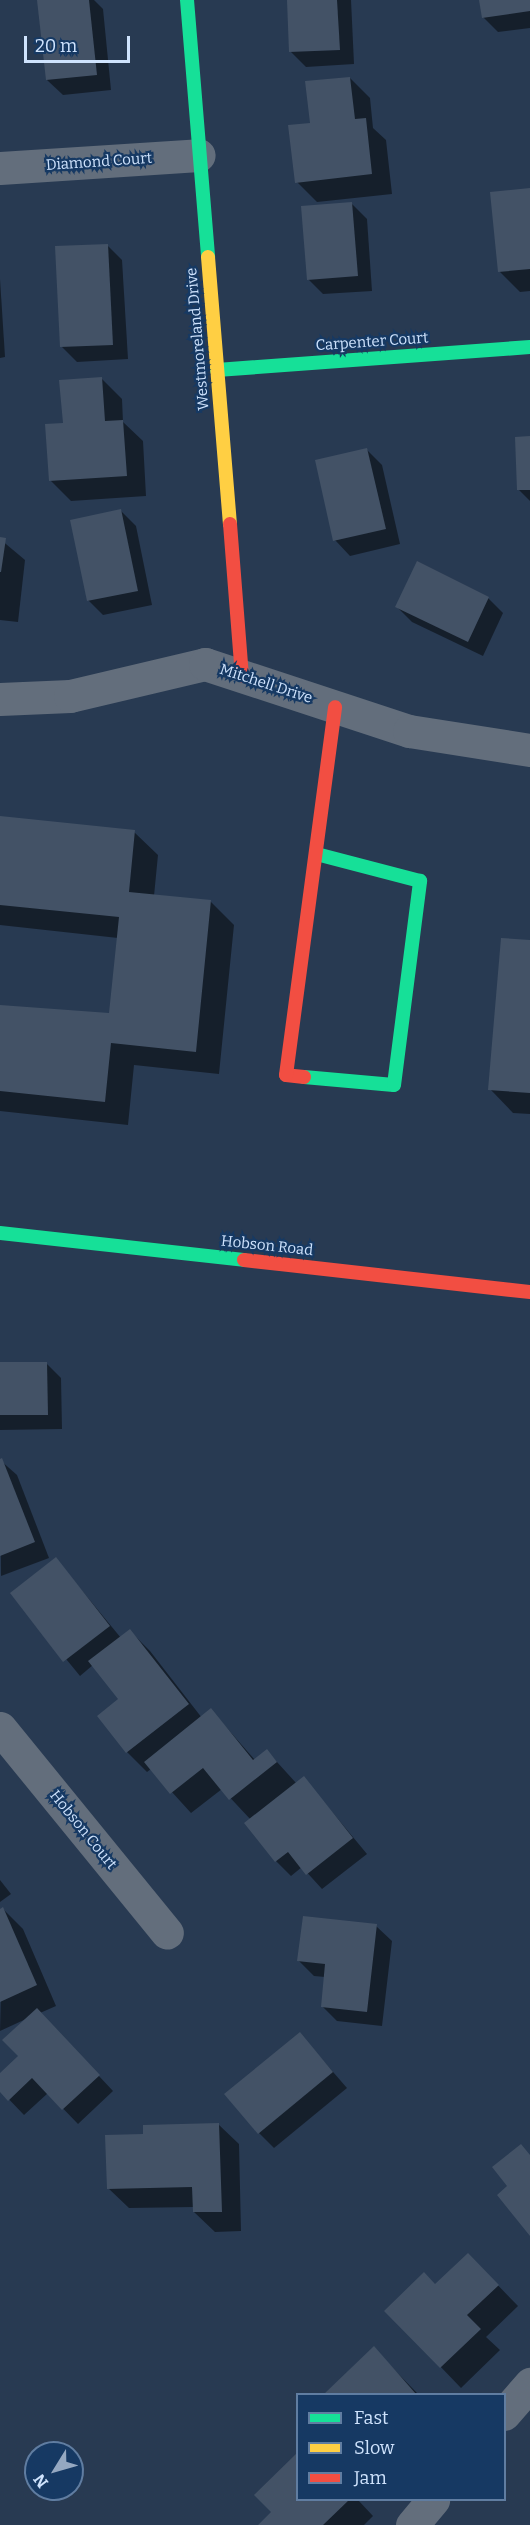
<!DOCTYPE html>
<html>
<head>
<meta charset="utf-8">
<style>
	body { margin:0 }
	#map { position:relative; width:530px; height:2525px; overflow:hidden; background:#283a52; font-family:Bitter,serif }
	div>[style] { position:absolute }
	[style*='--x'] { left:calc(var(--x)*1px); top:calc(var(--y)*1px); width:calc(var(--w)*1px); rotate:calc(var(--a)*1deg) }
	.shadow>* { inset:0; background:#0007 }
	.building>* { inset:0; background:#435266 }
	.street>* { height:33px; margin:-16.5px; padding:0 16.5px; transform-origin:16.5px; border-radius:16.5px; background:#636e7c }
	.fast>* { height:14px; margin:-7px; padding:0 7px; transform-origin:7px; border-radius:7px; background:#16e098 }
	.slow>* { height:14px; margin:-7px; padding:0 7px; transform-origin:7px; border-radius:7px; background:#ffcf43 }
	.jam>* { height:14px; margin:-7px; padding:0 7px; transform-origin:7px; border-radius:7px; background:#f24e42 }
	span { translate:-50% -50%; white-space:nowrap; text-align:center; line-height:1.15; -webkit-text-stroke:4.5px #163963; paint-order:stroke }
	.street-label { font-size:15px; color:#cfe3fd }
	.legend { position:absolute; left:296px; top:2393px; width:210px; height:108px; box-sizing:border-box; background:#163963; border:2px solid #607da1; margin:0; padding:8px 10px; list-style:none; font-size:18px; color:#cfe3fd }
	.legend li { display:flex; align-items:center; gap:12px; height:30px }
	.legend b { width:30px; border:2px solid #607da1 }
	.north { position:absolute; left:24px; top:2441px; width:60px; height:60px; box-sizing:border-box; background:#163963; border:2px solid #607da1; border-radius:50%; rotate:233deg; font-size:16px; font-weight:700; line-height:24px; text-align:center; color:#cfe3fd }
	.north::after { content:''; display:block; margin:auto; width:21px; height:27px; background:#95a8c1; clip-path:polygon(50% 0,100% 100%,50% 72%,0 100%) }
	.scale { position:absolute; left:24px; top:36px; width:106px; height:27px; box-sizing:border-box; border:3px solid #cfe3fd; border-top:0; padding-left:8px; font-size:18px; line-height:21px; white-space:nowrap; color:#cfe3fd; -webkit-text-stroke:4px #163963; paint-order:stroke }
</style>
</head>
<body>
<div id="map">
	<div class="shadow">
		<i style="clip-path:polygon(39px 0,94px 0,103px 9px,111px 90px,63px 95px,47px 80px)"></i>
		<i style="clip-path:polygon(288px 0,351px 0,354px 64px,306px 67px,290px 51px)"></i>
		<i style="clip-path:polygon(480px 0,530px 0,530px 28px,498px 32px,483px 17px)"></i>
		<i style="clip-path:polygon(350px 78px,370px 98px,373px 128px,386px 140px,392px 194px,317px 202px,297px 182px,311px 124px)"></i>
		<i style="clip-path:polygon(530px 190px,530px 291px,520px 292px,500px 272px)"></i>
		<i style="clip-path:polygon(352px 204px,367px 219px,372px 291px,323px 294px,308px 279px)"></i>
		<i style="clip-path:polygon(107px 245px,122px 260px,128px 359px,77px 362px,62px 347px)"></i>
		<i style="clip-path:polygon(0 279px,5px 357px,0 358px)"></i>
		<i style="clip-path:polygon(102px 379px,122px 399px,123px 422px,143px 441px,146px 496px,71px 501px,50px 480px,64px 424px)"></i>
		<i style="clip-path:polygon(530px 438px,530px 501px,519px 490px)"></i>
		<i style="clip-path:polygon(367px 450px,382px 465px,400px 544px,350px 556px,335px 540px)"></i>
		<i style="clip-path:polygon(121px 511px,136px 526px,152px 605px,103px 615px,88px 600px)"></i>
		<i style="clip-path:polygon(0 539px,25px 560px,18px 622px,0 620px)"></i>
		<i style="clip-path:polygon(488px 598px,503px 613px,483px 656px,412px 622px,397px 607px)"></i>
		<i style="clip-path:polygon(0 818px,134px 832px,158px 855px,154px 896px,210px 901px,234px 925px,219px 1074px,134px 1065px,128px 1125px,0 1111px,0 1006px,110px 1015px,118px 938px,0 925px)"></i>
		<i style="clip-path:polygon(530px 942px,530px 1114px,513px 1113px,490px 1089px)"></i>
		<i style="clip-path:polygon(46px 1363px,61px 1378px,62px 1429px,0 1430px,0 1364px)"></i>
		<i style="clip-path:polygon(0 1460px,17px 1475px,49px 1558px,1px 1576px)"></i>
		<i style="clip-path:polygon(56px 1559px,121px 1638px,130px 1631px,150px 1651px,202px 1718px,211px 1710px,255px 1760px,267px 1751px,297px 1784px,304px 1778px,367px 1854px,322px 1889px,302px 1867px,291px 1876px,276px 1861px,251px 1820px,222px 1789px,191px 1813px,151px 1769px,147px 1772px,127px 1752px,120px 1700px,93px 1665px,80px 1676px,12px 1593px)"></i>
		<i style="clip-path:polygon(0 1880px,11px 1894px,0 1902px)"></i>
		<i style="clip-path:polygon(3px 1909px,23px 1929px,56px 2006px,40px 2013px,113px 2091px,78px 2124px,48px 2093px,24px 2115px,0 2090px,0 2075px,20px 2057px,26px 2019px,0 2031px)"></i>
		<i style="clip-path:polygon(376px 1926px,392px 1941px,382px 2026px,337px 2021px,322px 2006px,325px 1977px,314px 1976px,299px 1961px)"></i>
		<i style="clip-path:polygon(300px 2034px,347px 2088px,274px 2148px,259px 2133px)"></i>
		<i style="clip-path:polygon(218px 2124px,239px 2144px,241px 2231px,215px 2232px,194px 2212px,194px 2207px,129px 2208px,108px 2188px,145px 2135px)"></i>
		<i style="clip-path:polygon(488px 2275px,518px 2306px,486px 2337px,500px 2350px,461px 2388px,387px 2311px,436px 2286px)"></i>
		<i style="clip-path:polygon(374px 2349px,418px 2394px,326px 2394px)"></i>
		<i style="clip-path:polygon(298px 2500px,358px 2500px,373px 2516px,364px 2525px,260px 2525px)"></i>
	</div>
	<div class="building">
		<i style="clip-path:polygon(37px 0,89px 0,97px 75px,46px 80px)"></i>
		<i style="clip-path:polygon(287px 0,337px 0,340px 50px,289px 52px)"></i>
		<i style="clip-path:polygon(479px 0,530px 0,530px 11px,482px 18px)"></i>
		<i style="clip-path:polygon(350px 77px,355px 119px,366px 118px,372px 174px,295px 183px,288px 125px,310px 123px,305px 81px)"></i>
		<i style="clip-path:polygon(530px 188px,530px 269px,498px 272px,490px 192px)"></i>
		<i style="clip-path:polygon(352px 202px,358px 276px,307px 280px,301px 206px)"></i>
		<i style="clip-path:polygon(108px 244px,113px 345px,60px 347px,55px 246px)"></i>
		<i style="clip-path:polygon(102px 377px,105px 421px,123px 420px,127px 476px,49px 481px,45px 424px,63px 423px,59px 380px)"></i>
		<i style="clip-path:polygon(530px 436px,530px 490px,517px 490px,515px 437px)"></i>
		<i style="clip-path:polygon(367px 448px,386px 529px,333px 541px,315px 460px)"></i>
		<i style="clip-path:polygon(121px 509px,138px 591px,87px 601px,70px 520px)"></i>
		<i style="clip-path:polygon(0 537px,6px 538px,1px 572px,0 572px)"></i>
		<i style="clip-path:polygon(417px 561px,489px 597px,468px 642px,395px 607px)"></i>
		<i style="clip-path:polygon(0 816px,135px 830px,129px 892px,211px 900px,196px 1052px,111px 1043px,105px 1102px,0 1091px,0 1005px,109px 1013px,119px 917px,0 905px)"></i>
		<i style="clip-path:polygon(501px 938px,530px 940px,530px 1093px,488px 1090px)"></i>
		<i style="clip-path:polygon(0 1362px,47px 1362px,48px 1415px,0 1415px)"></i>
		<i style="clip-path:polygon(2px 1458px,35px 1542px,0 1556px,0 1459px)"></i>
		<i style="clip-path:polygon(56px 1557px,110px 1626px,63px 1662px,10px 1593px)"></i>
		<i style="clip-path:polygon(130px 1629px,189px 1704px,126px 1753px,97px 1716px,118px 1699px,88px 1661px)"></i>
		<i style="clip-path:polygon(211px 1708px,253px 1760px,267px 1749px,277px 1762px,229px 1800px,203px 1768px,170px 1794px,144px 1762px)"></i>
		<i style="clip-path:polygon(304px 1776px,353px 1838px,306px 1875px,288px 1852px,275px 1862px,244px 1823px)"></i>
		<i style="clip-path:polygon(3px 1907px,37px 1985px,0 2002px,0 1909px)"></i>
		<i style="clip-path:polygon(303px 1916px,377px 1924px,367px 2012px,321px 2007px,325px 1964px,297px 1961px)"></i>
		<i style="clip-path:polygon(37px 2008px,100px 2075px,62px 2110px,32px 2078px,8px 2101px,0 2092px,0 2073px,18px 2056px,2px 2040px)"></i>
		<i style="clip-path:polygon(300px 2032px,333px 2072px,258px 2134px,224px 2094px)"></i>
		<i style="clip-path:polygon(219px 2123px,222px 2212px,193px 2212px,192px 2187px,107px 2189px,105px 2135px,143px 2134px,143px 2125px)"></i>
		<i style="clip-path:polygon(521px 2144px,530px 2155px,530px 2236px,497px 2195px,507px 2186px,492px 2167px)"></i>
		<i style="clip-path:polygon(468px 2253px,499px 2285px,467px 2315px,481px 2329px,440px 2368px,384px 2311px,424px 2272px,435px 2284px)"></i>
		<i style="clip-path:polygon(374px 2346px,416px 2394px,324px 2394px)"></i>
		<i style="clip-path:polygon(298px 2452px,298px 2500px,349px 2500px,323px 2525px,258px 2525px,271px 2512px,254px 2495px)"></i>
	</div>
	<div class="street">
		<i style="--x:0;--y:168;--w:199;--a:-3.7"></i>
		<i style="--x:0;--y:699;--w:70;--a:-2.5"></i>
		<i style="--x:70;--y:696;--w:139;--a:-13.3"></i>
		<i style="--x:205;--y:664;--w:215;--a:18.2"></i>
		<i style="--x:409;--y:731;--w:122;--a:8.9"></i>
		<i style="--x:0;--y:1728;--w:264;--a:50.8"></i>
		<i style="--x:504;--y:2414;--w:40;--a:-49"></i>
		<i style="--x:412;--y:2525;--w:33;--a:-50"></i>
	</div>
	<div class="fast">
		<i style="--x:187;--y:0;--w:258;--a:85.3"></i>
		<i style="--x:217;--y:370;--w:314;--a:-4.2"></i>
		<i style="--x:304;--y:1077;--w:90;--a:5.1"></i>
		<i style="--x:394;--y:1085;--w:206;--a:-82.7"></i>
		<i style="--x:420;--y:881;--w:107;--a:-165.4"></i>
		<i style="--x:0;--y:1233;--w:245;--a:6.3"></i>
	</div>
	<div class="slow">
		<i style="--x:208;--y:257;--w:268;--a:85.3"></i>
	</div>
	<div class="jam">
		<i style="--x:230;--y:524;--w:152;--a:85.5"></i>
		<i style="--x:304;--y:1077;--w:18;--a:-174"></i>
		<i style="--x:286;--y:1075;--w:371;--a:-82.4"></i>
		<i style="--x:244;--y:1260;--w:288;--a:6.4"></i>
	</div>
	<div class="street-label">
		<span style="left:99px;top:162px;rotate:-4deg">Diamond Court</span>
		<span style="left:198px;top:339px;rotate:-95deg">Westmoreland Drive</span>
		<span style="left:372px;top:342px;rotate:-4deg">Carpenter Court</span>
		<span style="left:266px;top:684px;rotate:18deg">Mitchell Drive</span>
		<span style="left:267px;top:1246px;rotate:6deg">Hobson Road</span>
		<span style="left:83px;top:1830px;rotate:51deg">Hobson Court</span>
	</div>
	<ul class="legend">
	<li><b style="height:8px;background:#16e098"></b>Fast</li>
	<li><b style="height:8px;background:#ffcf43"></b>Slow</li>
	<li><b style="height:8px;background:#f24e42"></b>Jam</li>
	</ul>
	<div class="north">N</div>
	<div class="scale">20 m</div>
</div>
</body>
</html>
